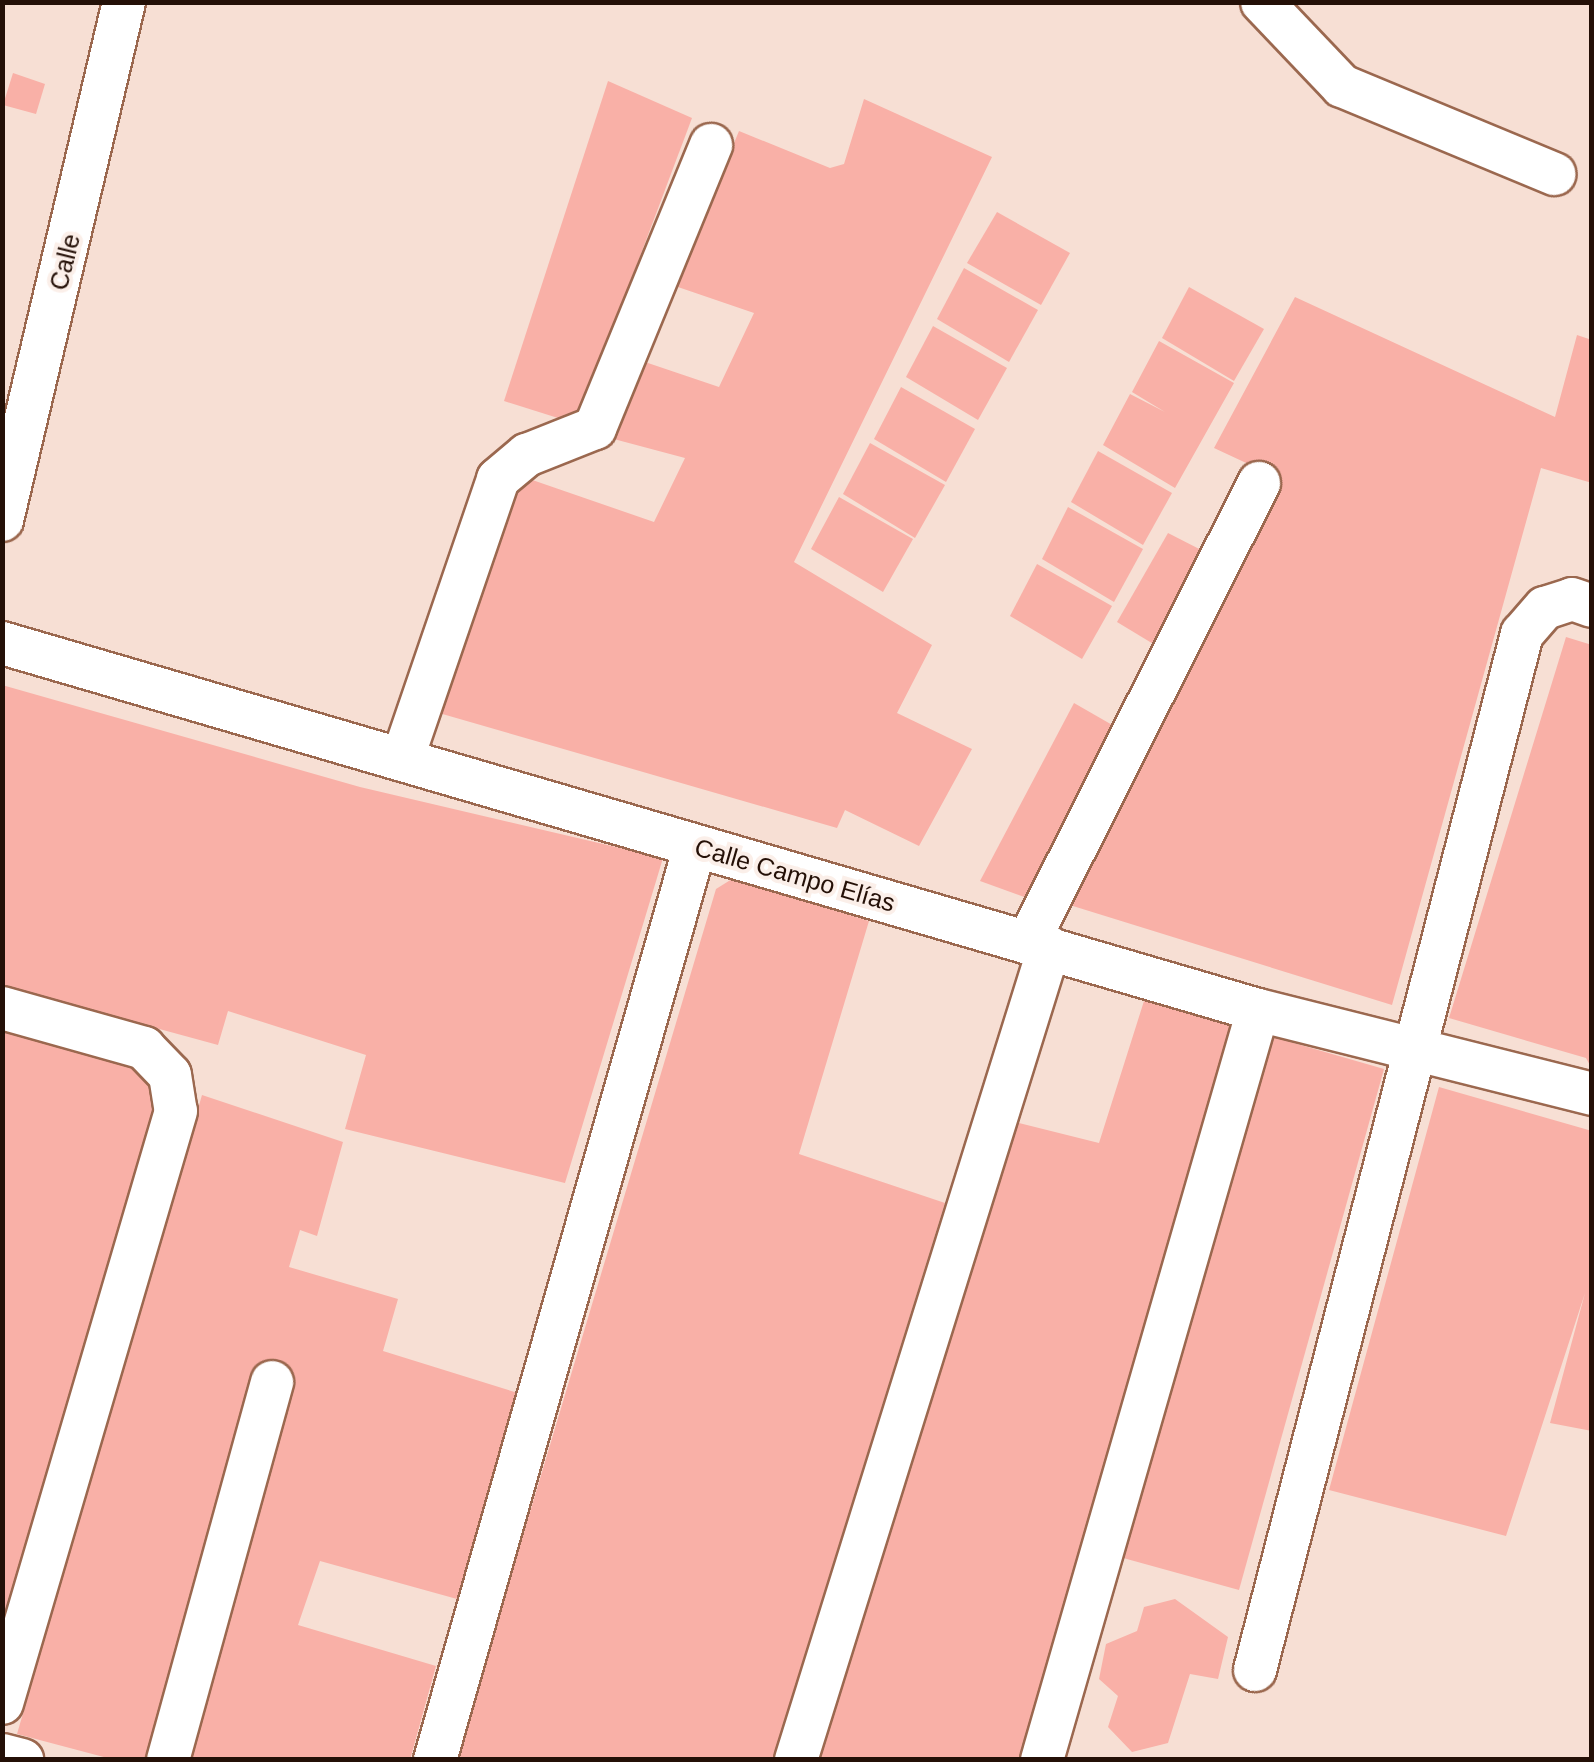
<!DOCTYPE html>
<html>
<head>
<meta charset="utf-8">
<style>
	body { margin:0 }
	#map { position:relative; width:1594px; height:1762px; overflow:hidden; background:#f7dfd4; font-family:Helvetica,sans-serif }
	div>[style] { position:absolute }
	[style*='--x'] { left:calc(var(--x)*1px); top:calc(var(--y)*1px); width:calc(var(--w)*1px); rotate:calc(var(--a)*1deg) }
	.building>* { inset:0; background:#f9b0a7 }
	.roads { filter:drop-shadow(2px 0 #9b684f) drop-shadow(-2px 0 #9b684f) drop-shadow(0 2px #9b684f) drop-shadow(0 -2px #9b684f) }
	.minor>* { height:42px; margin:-21px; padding:0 21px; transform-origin:21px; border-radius:21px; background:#fff }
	span { translate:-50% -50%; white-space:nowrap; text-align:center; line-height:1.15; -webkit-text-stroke:8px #fbefe9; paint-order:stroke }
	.street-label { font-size:25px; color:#241007 }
	.frame { position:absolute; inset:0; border:5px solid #241007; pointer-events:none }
</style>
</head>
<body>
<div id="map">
	<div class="building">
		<i style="clip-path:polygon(13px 73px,45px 84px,36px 114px,3px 105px)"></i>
		<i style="clip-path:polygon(608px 81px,692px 118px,577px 424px,504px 401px)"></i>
		<i style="clip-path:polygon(864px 99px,992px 157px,794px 562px,932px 645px,897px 713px,972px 749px,919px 846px,845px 810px,837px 828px,432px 711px,515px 474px,654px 522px,685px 458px,610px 438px,645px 362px,719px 387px,754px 313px,675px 286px,739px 131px,830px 168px,844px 164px)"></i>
		<i style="clip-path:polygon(997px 212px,1070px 253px,1041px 305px,967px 263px)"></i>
		<i style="clip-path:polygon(964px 268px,1038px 310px,1009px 362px,937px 319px)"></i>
		<i style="clip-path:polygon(1189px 287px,1264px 329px,1234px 381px,1162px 338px)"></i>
		<i style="clip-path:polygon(1295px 297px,1555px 417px,1577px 335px,1592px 340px,1592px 483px,1541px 468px,1392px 1005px,1060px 902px,1274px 476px,1214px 448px)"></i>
		<i style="clip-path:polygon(933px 326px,1007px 368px,978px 420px,906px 377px)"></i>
		<i style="clip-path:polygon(1159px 341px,1234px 383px,1175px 488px,1103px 445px,1130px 394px,1165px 412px,1132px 392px)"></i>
		<i style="clip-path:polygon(901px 387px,975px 429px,946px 482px,874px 439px)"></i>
		<i style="clip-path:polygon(870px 443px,945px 485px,915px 538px,843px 494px)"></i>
		<i style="clip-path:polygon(1098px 451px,1172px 493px,1143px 545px,1071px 502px)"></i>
		<i style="clip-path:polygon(839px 497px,913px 539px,883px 592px,811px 549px)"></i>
		<i style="clip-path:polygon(1068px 507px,1143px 549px,1114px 602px,1042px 559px)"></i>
		<i style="clip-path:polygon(1168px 533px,1211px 555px,1160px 648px,1117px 622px)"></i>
		<i style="clip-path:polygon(1037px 564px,1112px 606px,1082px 659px,1010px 616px)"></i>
		<i style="clip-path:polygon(1566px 637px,1592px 645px,1592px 1069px,1586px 1058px,1449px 1018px)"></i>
		<i style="clip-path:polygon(2px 685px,360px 787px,663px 858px,565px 1183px,345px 1129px,366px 1055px,228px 1011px,218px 1045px,2px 986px)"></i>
		<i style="clip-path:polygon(1074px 703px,1121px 730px,1027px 898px,980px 881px)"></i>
		<i style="clip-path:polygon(732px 879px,869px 921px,799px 1154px,945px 1203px,772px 1760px,456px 1760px,716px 889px)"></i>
		<i style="clip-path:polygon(1144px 1001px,1235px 1027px,1018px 1760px,819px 1760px,1015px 1122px,1099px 1143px)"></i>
		<i style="clip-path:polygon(2px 1026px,149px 1066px,160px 1083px,4px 1627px)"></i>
		<i style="clip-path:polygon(1273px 1037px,1384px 1069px,1239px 1590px,1116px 1556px)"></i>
		<i style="clip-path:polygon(1439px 1087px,1592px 1131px,1592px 1431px,1550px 1423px,1585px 1293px,1506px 1536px,1329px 1490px)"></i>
		<i style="clip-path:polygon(202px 1095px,343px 1142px,317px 1236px,300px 1230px,289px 1267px,398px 1299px,383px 1351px,521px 1394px,457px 1599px,320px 1561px,298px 1625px,436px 1666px,410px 1760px,190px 1760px,289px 1372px,262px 1363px,155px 1760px,115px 1760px,17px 1734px)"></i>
		<i style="clip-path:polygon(1175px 1599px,1228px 1637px,1218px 1679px,1190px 1674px,1168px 1743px,1132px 1752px,1108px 1727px,1118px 1696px,1099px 1679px,1106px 1644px,1137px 1631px,1144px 1607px)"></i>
	</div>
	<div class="roads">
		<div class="minor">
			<i style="--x:1262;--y:2;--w:116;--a:46.4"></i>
			<i style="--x:1342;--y:86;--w:230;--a:22.5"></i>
			<i style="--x:2;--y:520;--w:532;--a:-76.75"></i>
			<i style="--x:2;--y:643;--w:1309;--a:16.29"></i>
			<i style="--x:1258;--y:1010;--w:344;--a:14.1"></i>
			<i style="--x:402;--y:760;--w:297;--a:-71.1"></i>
			<i style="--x:498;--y:479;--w:38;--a:-40"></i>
			<i style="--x:527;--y:455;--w:73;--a:-21.7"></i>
			<i style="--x:595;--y:428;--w:306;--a:-67.7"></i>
			<i style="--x:1028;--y:942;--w:514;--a:-63.29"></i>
			<i style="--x:2;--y:1008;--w:148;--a:15.7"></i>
			<i style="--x:144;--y:1048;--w:37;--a:46"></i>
			<i style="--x:170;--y:1075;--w:36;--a:81"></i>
			<i style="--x:176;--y:1111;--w:617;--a:106.38"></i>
			<i style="--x:1255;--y:1670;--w:1070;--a:-75.55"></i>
			<i style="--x:1522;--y:634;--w:35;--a:-49"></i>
			<i style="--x:1545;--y:608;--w:28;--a:-18"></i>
			<i style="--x:1572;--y:599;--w:21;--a:19"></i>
			<i style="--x:2;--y:1755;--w:21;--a:14"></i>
			<i style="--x:168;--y:1760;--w:392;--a:-74.6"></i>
			<i style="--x:435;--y:1760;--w:950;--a:-74.12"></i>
			<i style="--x:796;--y:1760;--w:851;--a:-72.69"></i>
			<i style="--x:1042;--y:1760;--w:780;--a:-73.93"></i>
		</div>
	</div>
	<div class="street-label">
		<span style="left:65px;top:262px;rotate:-76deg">Calle</span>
		<span style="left:795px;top:875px;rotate:16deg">Calle Campo Elías</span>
	</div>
	<div class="frame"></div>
</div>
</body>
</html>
